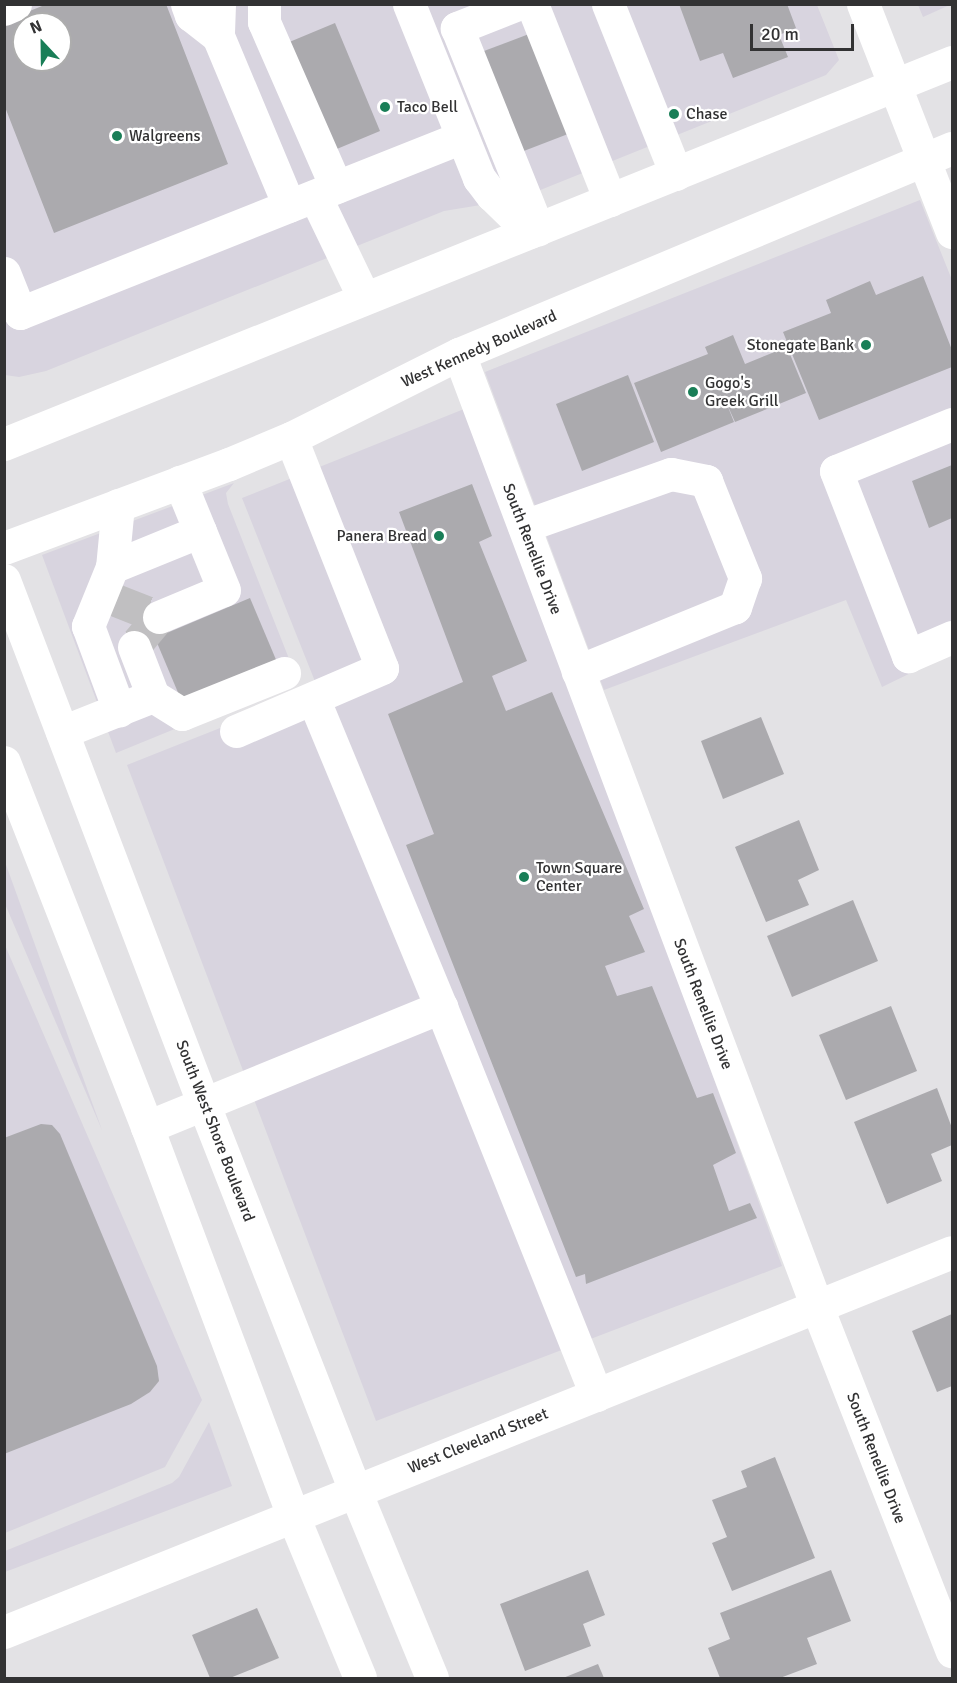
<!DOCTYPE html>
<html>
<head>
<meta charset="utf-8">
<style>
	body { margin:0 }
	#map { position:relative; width:957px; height:1683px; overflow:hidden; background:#e3e2e5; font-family:Signika,sans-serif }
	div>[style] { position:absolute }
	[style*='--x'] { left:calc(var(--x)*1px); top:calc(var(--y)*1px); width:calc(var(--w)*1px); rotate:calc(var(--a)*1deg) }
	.built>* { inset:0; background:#d8d4df }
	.building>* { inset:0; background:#abaaae }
	.minor-tunnel>* { height:33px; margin-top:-16.5px; transform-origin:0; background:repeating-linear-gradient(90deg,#c0bfc1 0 33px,transparent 0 49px) }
	.minor>* { height:33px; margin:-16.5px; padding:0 16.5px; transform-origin:16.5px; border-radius:16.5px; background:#fff }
	.major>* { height:33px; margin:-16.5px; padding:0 16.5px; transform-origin:16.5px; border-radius:16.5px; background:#fff }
	.dots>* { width:16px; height:16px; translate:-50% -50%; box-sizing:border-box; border:3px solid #fff; border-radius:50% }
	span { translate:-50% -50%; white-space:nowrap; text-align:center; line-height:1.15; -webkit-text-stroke:4.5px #fff; paint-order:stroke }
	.poi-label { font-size:16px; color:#323233 }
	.left { translate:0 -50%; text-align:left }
	.right { translate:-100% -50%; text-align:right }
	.street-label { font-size:16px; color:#323233 }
	.frame { position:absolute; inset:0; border:6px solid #323233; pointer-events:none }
	.north { position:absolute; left:12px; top:12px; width:60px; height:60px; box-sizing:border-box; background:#fff; border:2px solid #adadad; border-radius:50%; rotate:338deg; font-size:16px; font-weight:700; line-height:24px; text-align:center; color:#323233 }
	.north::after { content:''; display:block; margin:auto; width:21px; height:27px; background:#197e57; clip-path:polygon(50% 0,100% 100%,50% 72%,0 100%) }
	.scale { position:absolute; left:750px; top:24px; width:104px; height:27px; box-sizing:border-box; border:3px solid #323233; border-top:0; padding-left:8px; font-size:18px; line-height:21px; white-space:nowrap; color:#323233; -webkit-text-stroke:4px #fff; paint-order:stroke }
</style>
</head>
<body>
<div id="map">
	<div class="built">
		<i style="clip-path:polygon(952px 4px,923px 17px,918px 5px,918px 4px)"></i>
		<i style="clip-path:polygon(evenodd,5px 5px,817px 5px,839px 60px,826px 75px,518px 199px,444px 211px,46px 371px,19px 377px,5px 375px,5px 5px,24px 24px,60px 24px,60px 60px,24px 60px,24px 24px)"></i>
		<i style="clip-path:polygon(920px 200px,952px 280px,952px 653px,882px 687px,846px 600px,604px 690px,485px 372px)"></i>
		<i style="clip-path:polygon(469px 407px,782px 1266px,376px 1421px,127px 765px,318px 689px,242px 498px)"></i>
		<i style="clip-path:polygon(234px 483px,226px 493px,228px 504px,297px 679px,116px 753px,42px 555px)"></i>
		<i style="clip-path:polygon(5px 862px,102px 1130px,5px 904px)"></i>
		<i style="clip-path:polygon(4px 943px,202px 1400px,165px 1467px,5px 1533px)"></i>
		<i style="clip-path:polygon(209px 1422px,232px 1486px,5px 1572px,5px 1551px,172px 1483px,179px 1477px)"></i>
	</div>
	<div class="building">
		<i style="clip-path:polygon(evenodd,47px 4px,166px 4px,228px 164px,54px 233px,5px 107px,5px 21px,47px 4px,24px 24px,60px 24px,60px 60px,24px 60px,24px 24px)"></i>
		<i style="clip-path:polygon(679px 4px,787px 4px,796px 28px,779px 35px,788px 57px,733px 78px,723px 53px,700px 61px)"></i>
		<i style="clip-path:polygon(335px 23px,380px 131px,332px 151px,287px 43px)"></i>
		<i style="clip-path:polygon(529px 34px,568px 134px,516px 154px,476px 54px)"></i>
		<i style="clip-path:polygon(923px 276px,952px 350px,952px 367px,819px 420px,783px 332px,831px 313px,826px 300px,870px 281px,876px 295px)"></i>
		<i style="clip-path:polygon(733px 335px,745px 364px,787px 347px,806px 393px,735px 422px,726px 402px,734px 422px,661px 452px,634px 383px,708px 354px,705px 347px)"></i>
		<i style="clip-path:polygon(628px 375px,654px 442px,582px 471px,556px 404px)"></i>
		<i style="clip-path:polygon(952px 465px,952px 518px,929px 528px,912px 481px)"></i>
		<i style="clip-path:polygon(472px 484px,492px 536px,479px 542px,527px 661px,492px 676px,506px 711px,552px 692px,644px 909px,629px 916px,645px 952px,605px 966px,617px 996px,652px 986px,697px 1098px,713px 1093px,736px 1153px,713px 1165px,729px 1211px,750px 1203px,757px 1218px,586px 1284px,585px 1274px,576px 1277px,406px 845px,434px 834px,388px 714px,463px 682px,399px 512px)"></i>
		<i style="clip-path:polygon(250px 598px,277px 662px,182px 702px,155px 638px)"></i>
		<i style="clip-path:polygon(761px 717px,784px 774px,723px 799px,701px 741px)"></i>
		<i style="clip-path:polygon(799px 820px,819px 870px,798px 880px,809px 905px,766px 922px,735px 847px)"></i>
		<i style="clip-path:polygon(853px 900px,878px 961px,792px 997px,767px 936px)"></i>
		<i style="clip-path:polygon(891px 1006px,917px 1071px,846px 1100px,819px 1035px)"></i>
		<i style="clip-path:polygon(937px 1088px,952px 1128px,952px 1145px,931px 1154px,942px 1181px,887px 1204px,854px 1122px)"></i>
		<i style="clip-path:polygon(41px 1124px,52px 1125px,60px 1134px,157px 1366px,159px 1381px,150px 1392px,131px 1404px,4px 1454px,4px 1138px)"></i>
		<i style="clip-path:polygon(952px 1314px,952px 1386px,937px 1392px,912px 1331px)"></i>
		<i style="clip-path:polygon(775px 1457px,815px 1558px,732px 1591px,712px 1543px,727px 1537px,712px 1500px,747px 1487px,741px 1471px)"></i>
		<i style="clip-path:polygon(588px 1570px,605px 1615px,583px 1624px,591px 1646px,525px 1671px,500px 1604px)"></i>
		<i style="clip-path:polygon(831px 1570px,851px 1621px,807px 1638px,817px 1664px,780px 1678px,720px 1678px,708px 1648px,730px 1639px,720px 1613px)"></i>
		<i style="clip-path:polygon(257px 1608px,279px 1658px,230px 1678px,210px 1678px,192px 1635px)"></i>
		<i style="clip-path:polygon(598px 1664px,604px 1678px,563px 1678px)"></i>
	</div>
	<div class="minor-tunnel">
		<i style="--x:116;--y:600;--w:46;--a:21.6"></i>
		<i style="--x:159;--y:617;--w:39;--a:130"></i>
	</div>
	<div class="minor">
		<i style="--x:187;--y:4;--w:12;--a:70"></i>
		<i style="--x:191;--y:15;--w:34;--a:38"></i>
		<i style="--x:219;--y:4;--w:32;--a:92"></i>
		<i style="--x:218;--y:36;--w:184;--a:67.3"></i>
		<i style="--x:264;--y:4;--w:18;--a:90"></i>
		<i style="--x:264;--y:22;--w:180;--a:66.4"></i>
		<i style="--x:409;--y:4;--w:188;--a:68.1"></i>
		<i style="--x:479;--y:178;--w:21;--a:53"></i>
		<i style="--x:492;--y:195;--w:53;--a:44.2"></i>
		<i style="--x:518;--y:4;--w:66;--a:158.5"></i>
		<i style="--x:457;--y:28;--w:217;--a:68.1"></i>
		<i style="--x:532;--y:4;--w:211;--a:68.3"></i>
		<i style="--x:608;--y:4;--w:183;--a:68.2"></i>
		<i style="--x:863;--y:4;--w:245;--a:68.7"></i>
		<i style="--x:4;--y:9;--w:12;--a:-24"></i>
		<i style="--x:315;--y:196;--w:113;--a:64.3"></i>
		<i style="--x:4;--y:273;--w:43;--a:68.2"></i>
		<i style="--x:20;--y:313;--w:476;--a:-21.7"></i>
		<i style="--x:459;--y:354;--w:1018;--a:69.41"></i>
		<i style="--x:817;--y:1307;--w:370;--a:68.6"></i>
		<i style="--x:952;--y:424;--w:125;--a:157.9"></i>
		<i style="--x:836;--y:471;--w:199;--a:68.7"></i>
		<i style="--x:908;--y:656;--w:48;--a:-23.4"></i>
		<i style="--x:118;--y:505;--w:62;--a:95.5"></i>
		<i style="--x:112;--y:567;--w:64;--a:112.1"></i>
		<i style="--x:88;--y:626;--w:90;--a:69.7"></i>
		<i style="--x:524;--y:526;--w:156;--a:-19.5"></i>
		<i style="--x:671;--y:474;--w:36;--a:11"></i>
		<i style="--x:706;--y:481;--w:105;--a:68.1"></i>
		<i style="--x:745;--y:578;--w:31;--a:109"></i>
		<i style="--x:735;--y:607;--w:170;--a:157.8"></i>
		<i style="--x:112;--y:567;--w:95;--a:-22.2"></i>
		<i style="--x:4;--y:580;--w:562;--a:69.15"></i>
		<i style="--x:204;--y:1105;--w:414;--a:68.6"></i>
		<i style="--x:355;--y:1491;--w:202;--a:67.6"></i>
		<i style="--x:159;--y:617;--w:70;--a:-22.6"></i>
		<i style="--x:224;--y:590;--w:117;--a:-112.2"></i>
		<i style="--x:134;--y:647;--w:53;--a:68.8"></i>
		<i style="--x:236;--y:731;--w:159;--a:-23.3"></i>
		<i style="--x:382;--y:668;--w:247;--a:-111.6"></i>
		<i style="--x:62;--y:732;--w:98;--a:-21.6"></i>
		<i style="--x:153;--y:696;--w:34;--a:32"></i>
		<i style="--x:182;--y:714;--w:110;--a:-21.9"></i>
		<i style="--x:4;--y:762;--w:392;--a:68.6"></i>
		<i style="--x:147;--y:1127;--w:415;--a:69.4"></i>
		<i style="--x:293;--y:1516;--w:175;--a:67.5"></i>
		<i style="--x:441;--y:1007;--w:418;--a:68.2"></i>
		<i style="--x:147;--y:1127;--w:318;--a:-22.2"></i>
		<i style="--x:441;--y:1007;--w:334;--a:-112.5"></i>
		<i style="--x:4;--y:1632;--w:1021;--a:-21.84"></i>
	</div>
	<div class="major">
		<i style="--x:4;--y:444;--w:1022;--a:-21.95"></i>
		<i style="--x:4;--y:548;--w:240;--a:-20.5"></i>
		<i style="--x:229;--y:464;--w:67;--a:-22.8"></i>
		<i style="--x:291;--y:438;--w:188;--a:-26.6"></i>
		<i style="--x:459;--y:354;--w:534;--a:-22.68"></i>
	</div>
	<div class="dots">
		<i style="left:385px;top:107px;background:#197e57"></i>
		<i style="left:674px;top:114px;background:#197e57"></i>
		<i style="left:117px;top:136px;background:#197e57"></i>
		<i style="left:866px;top:345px;background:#197e57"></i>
		<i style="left:693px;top:392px;background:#197e57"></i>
		<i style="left:439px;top:536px;background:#197e57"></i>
		<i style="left:524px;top:877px;background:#197e57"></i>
	</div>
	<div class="poi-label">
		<span class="left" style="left:397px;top:107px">Taco Bell</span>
		<span class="left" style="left:686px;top:114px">Chase</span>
		<span class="left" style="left:129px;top:136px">Walgreens</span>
		<span class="right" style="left:854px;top:345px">Stonegate Bank</span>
		<span class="left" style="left:705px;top:392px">Gogo's<br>Greek Grill</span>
		<span class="right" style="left:427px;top:536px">Panera Bread</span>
		<span class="left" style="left:536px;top:877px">Town Square<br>Center</span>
	</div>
	<div class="street-label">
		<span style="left:479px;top:349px;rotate:-24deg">West Kennedy Boulevard</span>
		<span style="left:532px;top:549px;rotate:69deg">South Renellie Drive</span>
		<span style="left:703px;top:1004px;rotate:69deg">South Renellie Drive</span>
		<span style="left:215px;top:1131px;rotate:69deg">South West Shore Boulevard</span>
		<span style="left:478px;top:1441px;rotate:-22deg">West Cleveland Street</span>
		<span style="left:876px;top:1458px;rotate:69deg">South Renellie Drive</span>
	</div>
	<div class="frame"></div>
	<div class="north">N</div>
	<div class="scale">20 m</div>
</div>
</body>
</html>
